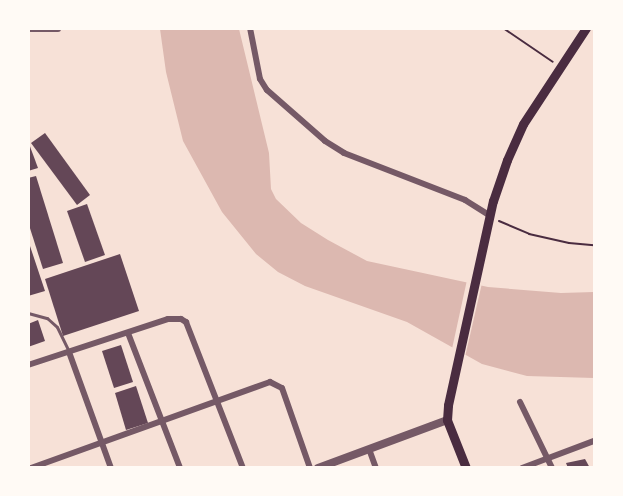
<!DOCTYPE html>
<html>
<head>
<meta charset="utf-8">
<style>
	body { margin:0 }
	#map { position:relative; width:623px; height:496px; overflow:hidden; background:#f7e1d7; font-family:"Roboto Condensed",sans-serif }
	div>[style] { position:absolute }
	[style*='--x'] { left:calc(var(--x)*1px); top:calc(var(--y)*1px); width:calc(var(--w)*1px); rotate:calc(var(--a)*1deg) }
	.water>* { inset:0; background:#dcb8b0 }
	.pier>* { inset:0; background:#f7e1d7 }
	.building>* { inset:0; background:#644757 }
	.path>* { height:2px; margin:-1px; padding:0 1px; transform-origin:1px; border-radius:1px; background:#4a2c40 }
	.service>* { height:3px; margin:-1.5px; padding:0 1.5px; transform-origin:1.5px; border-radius:1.5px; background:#755966 }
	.minor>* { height:6px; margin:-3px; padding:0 3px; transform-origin:3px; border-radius:3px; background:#755966 }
	.tertiary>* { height:8px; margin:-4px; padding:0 4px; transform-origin:4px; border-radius:4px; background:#755966 }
	.secondary>* { height:9px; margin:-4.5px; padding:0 4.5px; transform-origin:4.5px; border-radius:4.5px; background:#4a2c40 }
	span { translate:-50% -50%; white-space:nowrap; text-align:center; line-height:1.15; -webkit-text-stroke:4.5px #fffaf5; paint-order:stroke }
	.frame { position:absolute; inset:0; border:30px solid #fffaf5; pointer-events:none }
</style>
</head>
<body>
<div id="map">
	<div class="water">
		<i style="clip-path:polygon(160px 29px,239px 29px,269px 153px,271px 189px,276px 199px,301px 223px,328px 240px,367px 261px,488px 287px,561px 293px,594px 292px,594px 378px,527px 376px,482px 364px,407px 322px,305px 286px,278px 272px,256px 254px,222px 212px,183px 141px,166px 72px)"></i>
	</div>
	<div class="pier">
		<i style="clip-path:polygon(467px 280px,482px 283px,465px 357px,452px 349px)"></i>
	</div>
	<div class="building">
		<i style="clip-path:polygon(45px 133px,90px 195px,77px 205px,31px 143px)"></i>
		<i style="clip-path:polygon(28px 141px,38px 168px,28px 171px)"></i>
		<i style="clip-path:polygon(36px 176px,63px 263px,43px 269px,28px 222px,28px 178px)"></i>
		<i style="clip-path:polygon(87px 204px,105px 255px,85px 262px,67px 211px)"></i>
		<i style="clip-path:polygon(28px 240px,45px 291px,28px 296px)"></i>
		<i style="clip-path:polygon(120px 254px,139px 311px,63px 336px,45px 279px)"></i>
		<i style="clip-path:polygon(38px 320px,45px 341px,28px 347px,28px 324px)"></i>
		<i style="clip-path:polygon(121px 345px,133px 382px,114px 388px,102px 351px)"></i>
		<i style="clip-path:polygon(136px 386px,148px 423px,126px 430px,115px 393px)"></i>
		<i style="clip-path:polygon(585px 459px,590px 468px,568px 468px,566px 463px)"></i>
	</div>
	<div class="path">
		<i style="--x:503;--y:28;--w:60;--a:34.2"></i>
		<i style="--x:499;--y:221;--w:33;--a:23"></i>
		<i style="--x:529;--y:234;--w:41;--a:12.7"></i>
		<i style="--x:569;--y:243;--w:25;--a:5"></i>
	</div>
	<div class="service">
		<i style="--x:28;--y:313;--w:20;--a:15"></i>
		<i style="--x:47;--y:318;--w:13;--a:42"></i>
		<i style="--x:57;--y:327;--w:28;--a:64"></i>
	</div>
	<div class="minor">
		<i style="--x:250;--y:28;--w:52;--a:78.9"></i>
		<i style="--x:260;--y:79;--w:13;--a:58"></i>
		<i style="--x:267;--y:90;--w:77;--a:41.3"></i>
		<i style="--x:325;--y:141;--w:22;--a:32"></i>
		<i style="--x:344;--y:153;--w:130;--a:21.2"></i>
		<i style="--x:465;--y:200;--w:28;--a:32"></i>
		<i style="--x:28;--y:29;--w:30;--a:0"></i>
		<i style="--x:128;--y:333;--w:145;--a:68.9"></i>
		<i style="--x:69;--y:352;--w:123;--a:70.1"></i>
		<i style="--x:28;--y:365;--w:147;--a:-18.2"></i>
		<i style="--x:168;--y:319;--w:13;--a:0"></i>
		<i style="--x:181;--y:319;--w:6;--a:31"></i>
		<i style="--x:186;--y:322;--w:157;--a:68.7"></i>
		<i style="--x:520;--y:402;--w:73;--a:64.1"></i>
		<i style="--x:369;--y:449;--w:20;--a:70"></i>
		<i style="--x:31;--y:468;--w:254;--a:-19.8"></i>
		<i style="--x:270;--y:382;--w:13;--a:27"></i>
		<i style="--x:282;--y:388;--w:85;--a:70.7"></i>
		<i style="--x:522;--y:468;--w:77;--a:-20.6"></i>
	</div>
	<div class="tertiary">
		<i style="--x:318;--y:468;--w:138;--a:-20.4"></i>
	</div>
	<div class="secondary">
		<i style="--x:466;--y:468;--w:52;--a:-111.6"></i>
		<i style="--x:447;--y:420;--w:15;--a:-86"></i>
		<i style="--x:448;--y:405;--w:209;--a:-77.6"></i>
		<i style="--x:493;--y:201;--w:43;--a:-71.1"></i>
		<i style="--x:507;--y:160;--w:39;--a:-66"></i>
		<i style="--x:523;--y:124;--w:115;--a:-56.7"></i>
	</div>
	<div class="frame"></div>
</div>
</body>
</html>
